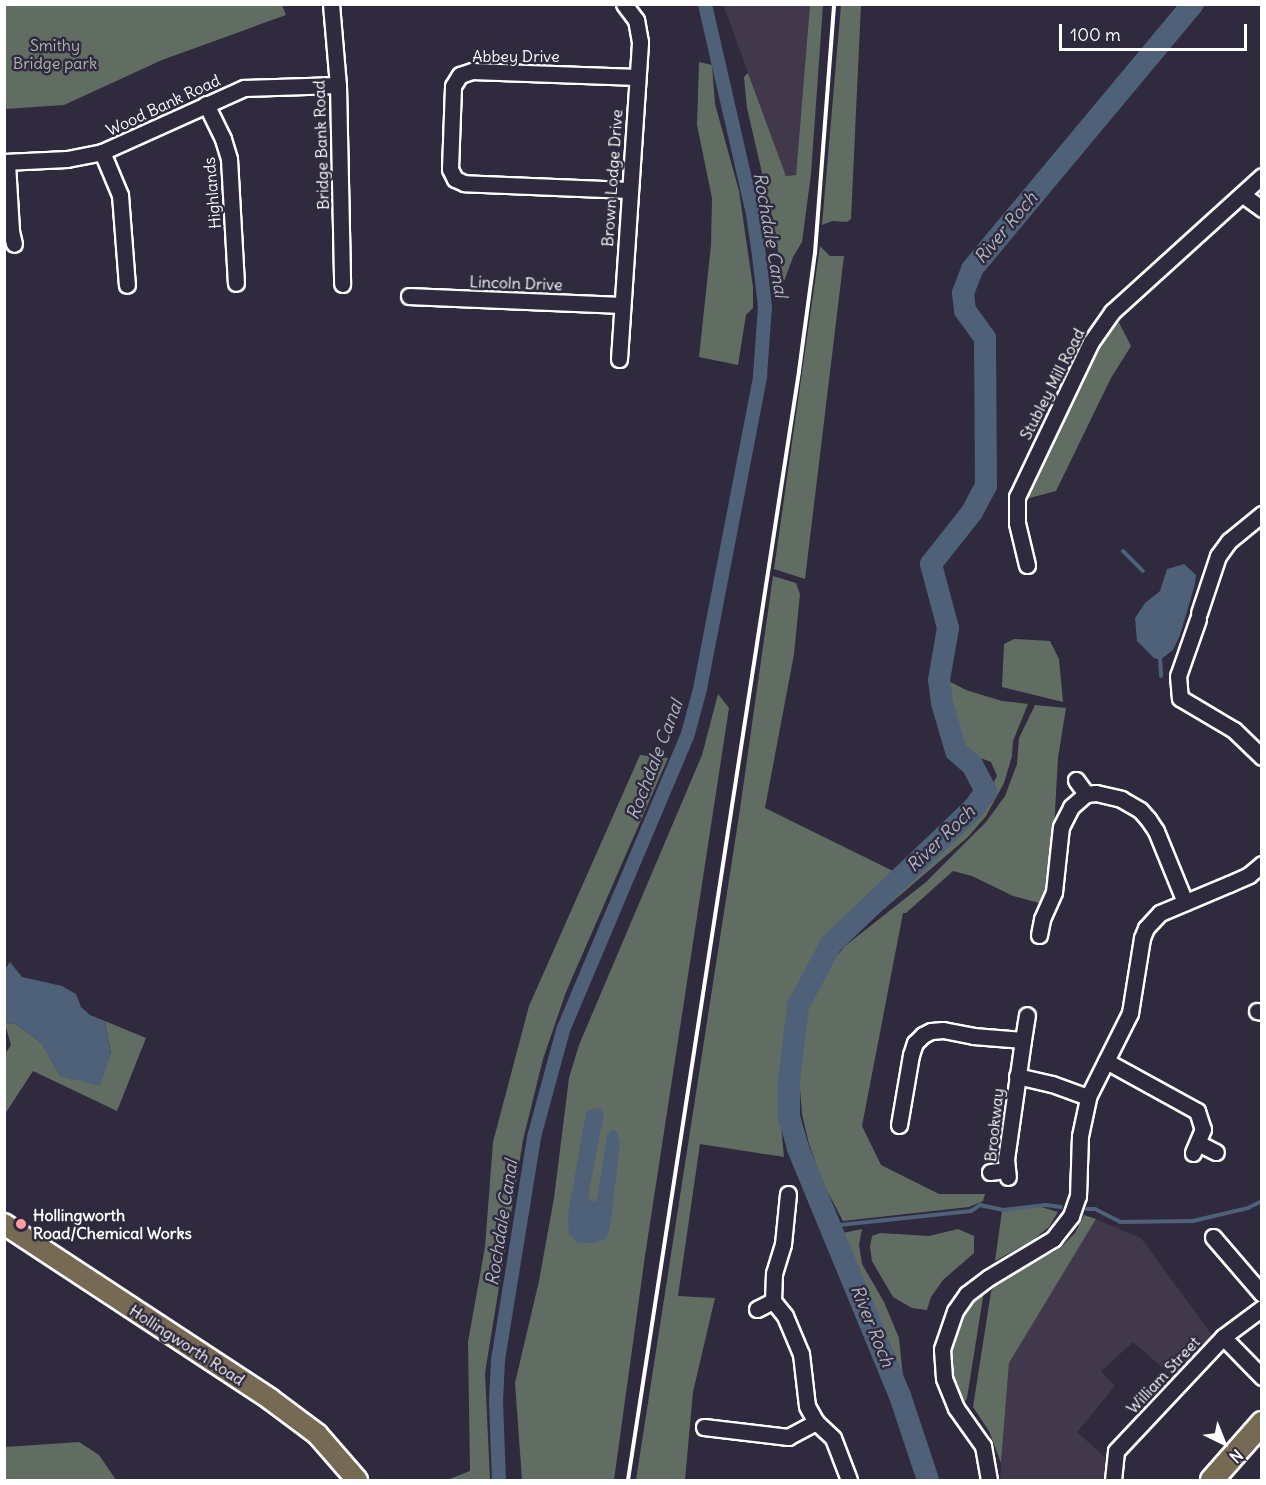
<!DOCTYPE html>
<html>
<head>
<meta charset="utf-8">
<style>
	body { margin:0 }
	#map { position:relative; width:1266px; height:1485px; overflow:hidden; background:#2f2a3d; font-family:Delius,sans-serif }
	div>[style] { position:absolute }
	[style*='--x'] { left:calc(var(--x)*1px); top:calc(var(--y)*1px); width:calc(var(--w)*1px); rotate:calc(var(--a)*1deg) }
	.built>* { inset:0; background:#42384c }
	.green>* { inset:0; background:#616d62 }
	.water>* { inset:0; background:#4f6079 }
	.stream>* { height:4px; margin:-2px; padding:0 2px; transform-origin:2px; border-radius:2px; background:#4f6079 }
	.canal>* { height:14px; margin:-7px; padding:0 7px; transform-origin:7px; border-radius:7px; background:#4f6079 }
	.river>* { height:22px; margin:-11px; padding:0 11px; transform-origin:11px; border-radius:11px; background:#4f6079 }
	.roads { filter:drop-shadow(2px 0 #fff) drop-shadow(-2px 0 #fff) drop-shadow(0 2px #fff) drop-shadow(0 -2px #fff) }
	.minor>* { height:15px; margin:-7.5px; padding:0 7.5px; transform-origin:7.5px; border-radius:7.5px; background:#2f2a3d }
	.major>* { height:20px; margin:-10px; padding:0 10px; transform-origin:10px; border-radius:10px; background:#776a54 }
	.highway>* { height:22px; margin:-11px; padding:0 11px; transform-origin:11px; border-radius:11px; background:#776a54 }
	.rail>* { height:4px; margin:-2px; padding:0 2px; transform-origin:2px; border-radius:2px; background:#fff }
	.dots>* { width:16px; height:16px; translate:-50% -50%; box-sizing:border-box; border:3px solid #2f2a3d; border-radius:50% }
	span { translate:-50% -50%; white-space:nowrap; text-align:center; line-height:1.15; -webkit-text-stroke:5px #2f2a3d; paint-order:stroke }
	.park-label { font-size:16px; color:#b0b6b0 }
	.street-label { font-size:16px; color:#fff }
	.poi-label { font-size:16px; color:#fff; font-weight:700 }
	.left { translate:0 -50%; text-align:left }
	.water-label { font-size:18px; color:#b0b7c3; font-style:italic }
	.frame { position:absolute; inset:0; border:6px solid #fff; pointer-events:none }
	.north { position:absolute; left:1194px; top:1413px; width:60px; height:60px; -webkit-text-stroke:4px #2f2a3d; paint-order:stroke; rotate:137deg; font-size:16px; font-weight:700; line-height:24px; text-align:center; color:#fff }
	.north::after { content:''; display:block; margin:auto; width:21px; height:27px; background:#fff; clip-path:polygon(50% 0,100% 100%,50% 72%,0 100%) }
	.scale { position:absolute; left:1059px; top:24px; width:188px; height:27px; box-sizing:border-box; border:3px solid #fff; border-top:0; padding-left:8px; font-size:18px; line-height:21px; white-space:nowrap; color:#fff; -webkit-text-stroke:4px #2f2a3d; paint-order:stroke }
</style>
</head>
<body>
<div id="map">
	<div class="built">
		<i style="clip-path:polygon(723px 4px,810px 5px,796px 175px,786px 176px)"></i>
		<i style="clip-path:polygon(1096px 1219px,1141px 1238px,1215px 1339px,1178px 1381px,1133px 1342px,1101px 1371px,1115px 1386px,1077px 1432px,1106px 1458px,1104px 1480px,1000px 1480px,1009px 1363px)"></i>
	</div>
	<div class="green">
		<i style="clip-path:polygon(282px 5px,286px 15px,162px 60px,64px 105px,5px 109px,5px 5px)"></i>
		<i style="clip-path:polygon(810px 5px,823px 5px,811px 174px,802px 242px,793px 257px,783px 284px,774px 225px,747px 108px,744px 77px,748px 73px,786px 176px,796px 175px)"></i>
		<i style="clip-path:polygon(841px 5px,861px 5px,851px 219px,847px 222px,832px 221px,822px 225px)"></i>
		<i style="clip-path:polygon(699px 62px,712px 65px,715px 104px,739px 191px,753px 287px,753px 308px,746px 315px,738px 365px,699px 357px,711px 245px,712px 198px,697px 125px)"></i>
		<i style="clip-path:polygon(820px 246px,830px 256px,844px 256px,805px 579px,774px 569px)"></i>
		<i style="clip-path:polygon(1115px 315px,1131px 346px,1111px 378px,1056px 491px,1022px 500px,1102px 333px)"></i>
		<i style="clip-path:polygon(773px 576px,796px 583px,800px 594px,794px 654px,765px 808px,895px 872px,832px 930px,810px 965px,788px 1013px,779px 1105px,784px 1157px,700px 1144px,678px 1296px,715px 1298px,693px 1392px,685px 1480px,636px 1480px,740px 809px)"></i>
		<i style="clip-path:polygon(1014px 639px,1050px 641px,1059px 659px,1063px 702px,1002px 687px,1004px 644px)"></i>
		<i style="clip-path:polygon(941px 677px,966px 690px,1002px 701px,1028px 704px,1013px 741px,1012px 756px,1004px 783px,986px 816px,968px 837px,843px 944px,822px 967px,838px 945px,962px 829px,982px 804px,997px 776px,991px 762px,975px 756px,958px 744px)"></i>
		<i style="clip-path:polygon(718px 694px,729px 708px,645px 1256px,614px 1480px,522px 1480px,515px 1383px,539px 1281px,554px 1198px,569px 1078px,579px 1045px,702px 755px)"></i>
		<i style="clip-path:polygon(1035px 705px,1066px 708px,1058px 758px,1054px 829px,1043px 904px,1013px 896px,972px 876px,953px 871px,906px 913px,903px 913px,862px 1126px,881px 1165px,939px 1194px,985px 1194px,983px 1201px,969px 1207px,843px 1221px,823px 1183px,809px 1144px,802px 1114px,799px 1077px,808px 1009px,823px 972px,845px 946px,926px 882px,986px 822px,1005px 796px,1017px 764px,1019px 738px)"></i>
		<i style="clip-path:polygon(640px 755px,668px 758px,566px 992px,543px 1059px,523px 1140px,485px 1373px,490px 1480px,447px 1480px,470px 1471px,468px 1342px,485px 1247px,493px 1142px,529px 1006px)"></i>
		<i style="clip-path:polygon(105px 1021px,146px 1038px,117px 1111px,33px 1071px,5px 1114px,5px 1054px,11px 1045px,5px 1024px,14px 1023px,42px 1043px,60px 1076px,111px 1054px)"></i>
		<i style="clip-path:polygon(1041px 1207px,1058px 1212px,1049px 1227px,1033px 1240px,995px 1261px,1002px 1211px)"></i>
		<i style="clip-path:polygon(1084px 1215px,1096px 1219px,1009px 1363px,1001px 1463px,989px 1431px,973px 1407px,991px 1292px,995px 1285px,1060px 1248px,1075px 1233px)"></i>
		<i style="clip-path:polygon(862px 1229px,859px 1245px,862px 1264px,884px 1302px,899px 1338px,903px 1377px,897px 1378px,838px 1234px)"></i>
		<i style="clip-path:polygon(958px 1229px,974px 1236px,974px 1253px,943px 1280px,931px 1297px,927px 1310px,912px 1308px,893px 1297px,872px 1261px,870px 1247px,872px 1236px,880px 1233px,929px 1236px)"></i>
		<i style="clip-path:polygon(984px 1291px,967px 1398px,963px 1405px,951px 1375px,951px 1341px,965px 1308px)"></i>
		<i style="clip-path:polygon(79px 1442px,99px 1455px,116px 1480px,5px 1480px,5px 1447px)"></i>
	</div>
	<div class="water">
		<i style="clip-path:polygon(1184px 564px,1196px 575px,1195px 584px,1180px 635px,1173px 650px,1160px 660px,1154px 658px,1137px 641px,1135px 618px,1145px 603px,1160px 591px,1167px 569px)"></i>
		<i style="clip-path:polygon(10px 962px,22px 977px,62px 986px,76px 994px,81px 1007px,90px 1015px,105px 1021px,111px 1054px,100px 1086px,60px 1076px,42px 1043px,14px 1023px,5px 1024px,5px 969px)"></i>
		<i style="clip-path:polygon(595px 1108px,602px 1109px,604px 1114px,588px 1196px,591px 1201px,596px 1201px,598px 1194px,607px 1135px,612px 1129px,617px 1132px,620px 1142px,611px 1221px,607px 1238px,595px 1243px,578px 1243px,569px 1234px,568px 1215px,586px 1112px)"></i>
	</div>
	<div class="stream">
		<i style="--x:1123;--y:551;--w:28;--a:45"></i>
		<i style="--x:1160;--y:656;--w:20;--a:87"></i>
		<i style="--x:1087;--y:1209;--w:8;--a:0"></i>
		<i style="--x:1095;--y:1209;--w:28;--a:27"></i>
		<i style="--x:1120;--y:1222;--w:73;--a:-0.8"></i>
		<i style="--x:1193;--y:1221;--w:57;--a:-13.3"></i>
		<i style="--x:1248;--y:1208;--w:16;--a:-27"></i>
		<i style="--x:830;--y:1226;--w:142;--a:-6.1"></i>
		<i style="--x:971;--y:1211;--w:11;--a:-34"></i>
		<i style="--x:980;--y:1205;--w:24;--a:12"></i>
		<i style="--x:1003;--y:1210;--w:43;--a:-6.6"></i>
		<i style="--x:1046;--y:1205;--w:15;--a:8"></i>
	</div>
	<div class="canal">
		<i style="--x:499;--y:1480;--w:78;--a:-92.2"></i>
		<i style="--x:496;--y:1402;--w:42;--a:-87.3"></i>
		<i style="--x:498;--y:1360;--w:226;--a:-80.8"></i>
		<i style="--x:534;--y:1137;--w:111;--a:-74.8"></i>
		<i style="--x:563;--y:1030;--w:318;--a:-67.1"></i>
		<i style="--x:687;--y:737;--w:50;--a:-74.8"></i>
		<i style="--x:700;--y:689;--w:319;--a:-79.1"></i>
		<i style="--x:760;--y:376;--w:69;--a:-85.9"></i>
		<i style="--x:765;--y:307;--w:52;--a:-96.6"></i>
		<i style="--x:759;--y:255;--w:41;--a:-98.3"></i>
		<i style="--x:753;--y:214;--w:215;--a:-102.9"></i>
	</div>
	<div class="river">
		<i style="--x:928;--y:1480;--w:89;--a:-108.4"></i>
		<i style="--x:900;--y:1396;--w:268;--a:-112.4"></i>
		<i style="--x:798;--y:1148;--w:32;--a:-106"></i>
		<i style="--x:789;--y:1117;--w:36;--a:-90"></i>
		<i style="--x:789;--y:1081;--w:76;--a:-83.2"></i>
		<i style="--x:798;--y:1006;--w:70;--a:-62"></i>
		<i style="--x:831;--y:944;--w:196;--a:-43.6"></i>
		<i style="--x:973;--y:809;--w:22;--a:-54"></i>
		<i style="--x:986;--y:791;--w:30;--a:-118"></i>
		<i style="--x:972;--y:765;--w:21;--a:-139"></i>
		<i style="--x:956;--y:751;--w:50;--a:-106.3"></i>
		<i style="--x:942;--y:703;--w:23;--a:-97"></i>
		<i style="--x:939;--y:680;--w:53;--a:-80.2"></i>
		<i style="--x:948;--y:628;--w:66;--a:-104.9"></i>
		<i style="--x:931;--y:564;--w:66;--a:-51.7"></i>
		<i style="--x:972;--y:512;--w:30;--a:-62"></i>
		<i style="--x:986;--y:486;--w:148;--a:-90.4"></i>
		<i style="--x:985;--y:338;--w:34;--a:-126"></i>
		<i style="--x:965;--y:310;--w:17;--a:-97"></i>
		<i style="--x:963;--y:293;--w:26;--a:-69"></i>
		<i style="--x:972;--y:269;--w:345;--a:-50.2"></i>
	</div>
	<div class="roads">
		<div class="minor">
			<i style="--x:331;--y:4;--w:81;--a:85.1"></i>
			<i style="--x:338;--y:85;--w:199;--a:88.8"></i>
			<i style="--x:206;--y:104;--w:39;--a:64"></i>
			<i style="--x:223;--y:139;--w:21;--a:73"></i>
			<i style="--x:229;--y:159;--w:124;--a:86.8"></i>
			<i style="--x:102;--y:152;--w:47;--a:67.3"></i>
			<i style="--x:120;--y:195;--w:90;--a:85.6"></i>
			<i style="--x:4;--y:162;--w:63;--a:-2.7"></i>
			<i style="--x:67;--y:159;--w:36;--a:-11"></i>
			<i style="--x:102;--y:152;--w:156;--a:-24.3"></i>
			<i style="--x:244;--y:88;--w:94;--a:-1.8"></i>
			<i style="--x:7;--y:163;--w:68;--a:86.6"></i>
			<i style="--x:11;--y:231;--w:13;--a:77"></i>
			<i style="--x:628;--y:190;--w:164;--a:-177.6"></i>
			<i style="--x:464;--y:183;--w:10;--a:-156"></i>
			<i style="--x:455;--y:179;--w:11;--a:-117"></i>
			<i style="--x:450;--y:169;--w:83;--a:-87.9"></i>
			<i style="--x:453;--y:86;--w:13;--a:-58"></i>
			<i style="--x:460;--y:75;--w:13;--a:-18"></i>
			<i style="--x:472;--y:71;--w:165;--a:2.1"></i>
			<i style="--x:1243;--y:195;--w:24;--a:36"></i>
			<i style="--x:409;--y:296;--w:212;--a:2.4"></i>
			<i style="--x:619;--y:359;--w:318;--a:-86.2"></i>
			<i style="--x:640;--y:42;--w:22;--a:-100"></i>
			<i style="--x:636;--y:20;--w:20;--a:-127"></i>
			<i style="--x:1027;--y:565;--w:43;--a:-103.4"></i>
			<i style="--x:1017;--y:523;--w:26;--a:-90"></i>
			<i style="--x:1017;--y:497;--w:172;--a:-64.5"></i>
			<i style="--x:1091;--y:342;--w:37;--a:-55"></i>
			<i style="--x:1112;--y:312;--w:202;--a:-42.2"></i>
			<i style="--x:1199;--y:613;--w:60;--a:-71.6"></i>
			<i style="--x:1218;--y:556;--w:19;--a:-54"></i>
			<i style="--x:1229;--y:541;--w:43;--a:-39.3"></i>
			<i style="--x:1198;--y:619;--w:60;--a:109.3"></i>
			<i style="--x:1178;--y:676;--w:22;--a:85"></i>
			<i style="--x:1180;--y:698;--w:63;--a:30.7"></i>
			<i style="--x:1234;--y:730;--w:39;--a:44"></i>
			<i style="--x:1076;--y:780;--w:17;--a:54"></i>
			<i style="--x:1039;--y:935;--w:16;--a:-79"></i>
			<i style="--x:1042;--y:919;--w:30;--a:-66"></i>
			<i style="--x:1054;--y:892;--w:65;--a:-83.9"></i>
			<i style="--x:1061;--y:827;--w:22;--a:-63"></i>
			<i style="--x:1071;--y:807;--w:20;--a:-41"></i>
			<i style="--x:1086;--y:794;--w:10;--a:-6"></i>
			<i style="--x:1096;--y:793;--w:26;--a:13"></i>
			<i style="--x:1121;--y:799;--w:22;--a:30"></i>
			<i style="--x:1140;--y:810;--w:12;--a:48"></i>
			<i style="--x:1148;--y:819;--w:14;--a:56"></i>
			<i style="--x:1156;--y:831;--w:77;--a:67.8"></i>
			<i style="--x:1257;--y:1011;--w:5;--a:11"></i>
			<i style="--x:1023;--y:1040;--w:25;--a:-81"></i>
			<i style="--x:1106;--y:1061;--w:104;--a:28.8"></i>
			<i style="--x:1197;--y:1111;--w:19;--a:72"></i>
			<i style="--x:1203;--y:1129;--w:26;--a:113"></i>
			<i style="--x:1017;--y:1076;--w:36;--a:13"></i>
			<i style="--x:1052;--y:1084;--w:38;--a:20"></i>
			<i style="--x:899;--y:1125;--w:71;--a:-80.3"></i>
			<i style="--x:911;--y:1055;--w:13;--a:-72"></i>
			<i style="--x:915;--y:1043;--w:11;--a:-45"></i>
			<i style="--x:923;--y:1035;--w:9;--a:-27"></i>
			<i style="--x:931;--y:1031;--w:12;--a:-5"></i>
			<i style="--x:943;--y:1030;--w:31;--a:11"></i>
			<i style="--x:973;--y:1036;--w:50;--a:4.6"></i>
			<i style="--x:1023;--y:1040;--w:120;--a:98.1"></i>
			<i style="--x:1006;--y:1159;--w:18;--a:84"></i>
			<i style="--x:1198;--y:1143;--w:20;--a:27"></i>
			<i style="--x:990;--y:1172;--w:17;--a:-7"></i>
			<i style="--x:788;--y:1194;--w:50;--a:95.7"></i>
			<i style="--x:783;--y:1244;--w:30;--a:107"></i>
			<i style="--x:774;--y:1273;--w:28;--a:92"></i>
			<i style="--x:773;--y:1301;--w:19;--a:51"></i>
			<i style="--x:785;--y:1316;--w:41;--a:67.2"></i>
			<i style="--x:801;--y:1354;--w:52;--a:83.4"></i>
			<i style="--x:807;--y:1406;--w:18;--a:61"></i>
			<i style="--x:816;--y:1422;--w:23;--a:43"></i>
			<i style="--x:833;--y:1438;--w:45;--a:69.1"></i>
			<i style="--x:1213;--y:1237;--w:75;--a:49.3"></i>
			<i style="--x:757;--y:1309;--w:18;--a:-27"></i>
			<i style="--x:1223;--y:1337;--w:56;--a:45.7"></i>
			<i style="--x:704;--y:1427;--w:85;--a:6.8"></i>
			<i style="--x:788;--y:1437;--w:32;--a:-28"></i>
			<i style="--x:989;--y:1480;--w:35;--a:-100"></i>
			<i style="--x:983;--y:1446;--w:47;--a:-125.4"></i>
			<i style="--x:956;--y:1408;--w:32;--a:-112"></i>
			<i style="--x:944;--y:1378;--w:29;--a:-94"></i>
			<i style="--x:942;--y:1349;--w:40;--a:-71.1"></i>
			<i style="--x:955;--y:1311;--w:21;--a:-55"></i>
			<i style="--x:967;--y:1294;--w:26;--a:-37"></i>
			<i style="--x:988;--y:1278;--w:76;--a:-31"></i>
			<i style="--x:1053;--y:1239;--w:29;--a:-52"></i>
			<i style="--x:1071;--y:1216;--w:21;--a:-71"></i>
			<i style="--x:1078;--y:1196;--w:60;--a:-88.1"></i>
			<i style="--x:1080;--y:1136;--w:40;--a:-78"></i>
			<i style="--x:1088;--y:1097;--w:94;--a:-63.4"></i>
			<i style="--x:1130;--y:1013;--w:76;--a:-80.9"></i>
			<i style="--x:1142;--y:938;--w:11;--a:-68"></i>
			<i style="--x:1146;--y:928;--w:21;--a:-47"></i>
			<i style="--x:1160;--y:913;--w:75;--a:-22.8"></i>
			<i style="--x:1229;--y:884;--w:22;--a:-24"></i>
			<i style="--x:1249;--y:875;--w:17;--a:-40"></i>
			<i style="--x:1113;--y:1480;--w:29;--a:-84"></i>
			<i style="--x:1116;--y:1451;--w:156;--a:-46.8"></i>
			<i style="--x:1223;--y:1337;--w:49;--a:-36.6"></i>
		</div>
		<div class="major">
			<i style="--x:4;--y:1224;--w:318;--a:33.3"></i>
			<i style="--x:270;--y:1399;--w:59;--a:36.7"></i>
			<i style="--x:317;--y:1434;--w:61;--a:49"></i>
		</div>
		<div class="highway">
			<i style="--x:1212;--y:1480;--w:76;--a:-48.7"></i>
		</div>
	</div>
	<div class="rail">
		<i style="--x:628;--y:1480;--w:1122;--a:-81.23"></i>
		<i style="--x:799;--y:371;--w:119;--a:-82.3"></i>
		<i style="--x:815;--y:253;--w:250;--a:-85.6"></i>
	</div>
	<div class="dots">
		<i style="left:21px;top:1224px;background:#ff9aa2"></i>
	</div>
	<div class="park-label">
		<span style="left:55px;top:54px">Smithy<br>Bridge park</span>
	</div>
	<div class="street-label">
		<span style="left:516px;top:56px">Abbey Drive</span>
		<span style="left:163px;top:105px;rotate:-25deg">Wood Bank Road</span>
		<span style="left:321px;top:145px;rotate:-92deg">Bridge Bank Road</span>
		<span style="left:612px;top:178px;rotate:-86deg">Brown Lodge Drive</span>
		<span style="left:212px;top:193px;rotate:-95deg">Highlands</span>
		<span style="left:516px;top:283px;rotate:2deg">Lincoln Drive</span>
		<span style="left:1052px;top:384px;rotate:-63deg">Stubley Mill Road</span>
		<span style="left:994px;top:1125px;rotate:-84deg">Brookway</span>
		<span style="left:187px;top:1345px;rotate:33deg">Hollingworth Road</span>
		<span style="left:1163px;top:1375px;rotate:-47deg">William Street</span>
	</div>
	<div class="poi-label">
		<span class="left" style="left:33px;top:1224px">Hollingworth<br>Road/Chemical Works</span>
	</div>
	<div class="water-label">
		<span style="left:1006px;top:228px;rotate:-50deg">River Roch</span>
		<span style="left:770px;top:235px;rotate:80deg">Rochdale Canal</span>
		<span style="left:655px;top:760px;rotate:-69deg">Rochdale Canal</span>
		<span style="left:941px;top:839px;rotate:-44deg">River Roch</span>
		<span style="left:502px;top:1223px;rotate:-81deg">Rochdale Canal</span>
		<span style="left:872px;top:1326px;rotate:68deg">River Roch</span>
	</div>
	<div class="frame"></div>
	<div class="north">N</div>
	<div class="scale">100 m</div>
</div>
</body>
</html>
